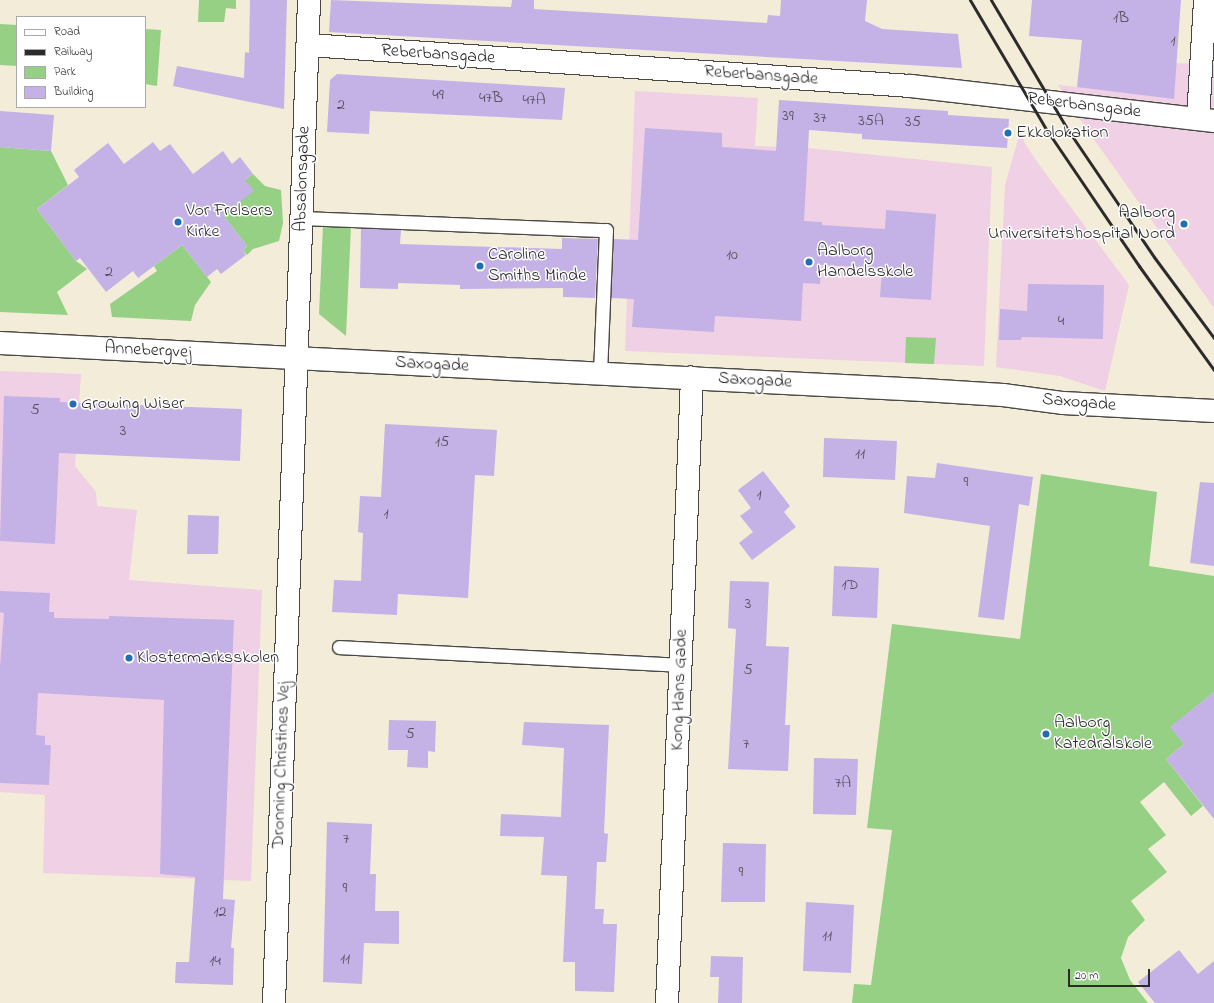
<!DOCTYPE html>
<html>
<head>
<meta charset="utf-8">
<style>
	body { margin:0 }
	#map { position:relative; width:1214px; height:1003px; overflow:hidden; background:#f3ecd8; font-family:"Indie Flower",sans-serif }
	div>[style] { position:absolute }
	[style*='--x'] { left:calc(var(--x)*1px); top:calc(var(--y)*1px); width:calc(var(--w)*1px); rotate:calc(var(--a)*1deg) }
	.built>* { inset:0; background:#f0d0e4 }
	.green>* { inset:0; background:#95d084 }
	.building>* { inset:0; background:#c4b2e6 }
	.roads { filter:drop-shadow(1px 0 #494845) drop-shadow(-1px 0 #494845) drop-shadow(0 1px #494845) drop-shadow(0 -1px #494845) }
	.service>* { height:13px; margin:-6.5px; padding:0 6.5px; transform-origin:6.5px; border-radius:6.5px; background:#fff }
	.minor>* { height:22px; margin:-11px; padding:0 11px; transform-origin:11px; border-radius:11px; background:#fff }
	.rail>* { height:3px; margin:-1.5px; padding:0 1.5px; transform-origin:1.5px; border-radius:1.5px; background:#2b2b2b }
	.dots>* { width:11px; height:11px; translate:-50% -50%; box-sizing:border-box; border:2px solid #fff; border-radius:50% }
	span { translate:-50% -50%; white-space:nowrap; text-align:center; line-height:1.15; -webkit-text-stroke:3px #fff; paint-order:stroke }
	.number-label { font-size:16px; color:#514d5a }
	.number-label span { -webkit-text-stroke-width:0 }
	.street-label { font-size:18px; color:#2b2b2b }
	.poi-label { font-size:18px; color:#2b2b2b }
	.left { translate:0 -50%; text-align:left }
	.right { translate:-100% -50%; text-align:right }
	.legend { position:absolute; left:16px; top:16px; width:130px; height:92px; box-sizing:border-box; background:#fff; border:1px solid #aaa; margin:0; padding:5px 7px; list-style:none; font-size:12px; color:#2b2b2b }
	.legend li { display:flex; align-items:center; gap:8px; height:20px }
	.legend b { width:20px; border:1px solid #aaa }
	.scale { position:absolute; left:1068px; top:969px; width:82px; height:18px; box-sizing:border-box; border:2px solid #2b2b2b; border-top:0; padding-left:5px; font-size:12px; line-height:14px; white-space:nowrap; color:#2b2b2b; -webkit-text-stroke:3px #fff; paint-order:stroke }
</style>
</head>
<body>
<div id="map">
	<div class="built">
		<i style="clip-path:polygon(1176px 63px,1214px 65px,1214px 308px,1083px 124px,1058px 85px,1077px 87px)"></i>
		<i style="clip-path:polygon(635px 91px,758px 98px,755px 146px,808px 148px,992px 167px,984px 366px,625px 351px)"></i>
		<i style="clip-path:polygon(1021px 129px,1024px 142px,1040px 166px,1129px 285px,1105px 391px,1060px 376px,996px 367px,1005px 185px)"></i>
		<i style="clip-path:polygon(0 371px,81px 374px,75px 466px,96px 492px,97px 506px,137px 510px,129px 580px,262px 590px,251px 881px,43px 873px,45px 795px,0 792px)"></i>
	</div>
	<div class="green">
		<i style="clip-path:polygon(199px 0,236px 0,236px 9px,226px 8px,224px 22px,198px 22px)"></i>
		<i style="clip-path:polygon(0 24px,17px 25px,17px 66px,0 65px)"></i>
		<i style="clip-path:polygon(145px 29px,161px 30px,157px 86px,145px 84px)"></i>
		<i style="clip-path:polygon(0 147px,51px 151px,68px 185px,37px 209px,76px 261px,87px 269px,57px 292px,68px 315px,0 312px)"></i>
		<i style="clip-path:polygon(253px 174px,265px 186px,281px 190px,283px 223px,279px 241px,253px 249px,247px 255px,243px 250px,247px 246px,223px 215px,245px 180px)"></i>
		<i style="clip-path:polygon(323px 226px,351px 226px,346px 336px,319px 314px)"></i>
		<i style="clip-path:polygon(182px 245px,211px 282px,195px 305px,191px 321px,112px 317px,110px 304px,157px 271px,154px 266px)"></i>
		<i style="clip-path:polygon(906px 337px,936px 338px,934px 364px,905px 363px)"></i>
		<i style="clip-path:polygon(1041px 474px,1157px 492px,1149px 566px,1214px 576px,1214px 692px,1171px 727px,1184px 744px,1166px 759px,1203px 806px,1191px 816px,1164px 782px,1140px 802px,1166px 835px,1148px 849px,1167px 872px,1131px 901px,1145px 920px,1128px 937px,1121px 958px,1130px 980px,1148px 1003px,852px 1003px,854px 984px,871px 985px,892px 830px,867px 828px,892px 624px,1020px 639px)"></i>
	</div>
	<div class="building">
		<i style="clip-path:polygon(250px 0,287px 0,284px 109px,173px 86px,177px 66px,244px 78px,245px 52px,249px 53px)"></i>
		<i style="clip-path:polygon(331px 0,511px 7px,512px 0,534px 0,534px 9px,767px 23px,768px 15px,780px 16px,781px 0,867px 0,865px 21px,882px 29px,958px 34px,962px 68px,329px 32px)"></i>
		<i style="clip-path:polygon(1032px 0,1181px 0,1174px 99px,1077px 87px,1082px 40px,1029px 36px)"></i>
		<i style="clip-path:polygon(337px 74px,565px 88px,562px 120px,370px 111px,369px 134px,327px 132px,330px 80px)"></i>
		<i style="clip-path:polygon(779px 100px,948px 111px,948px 115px,1009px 119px,1007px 148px,862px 139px,862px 134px,809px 130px,804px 221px,822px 222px,822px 225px,885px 229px,886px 210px,936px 214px,931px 300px,880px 297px,882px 268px,821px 265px,820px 284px,803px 283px,801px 321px,715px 316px,714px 332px,632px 327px,634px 299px,611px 298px,614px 239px,638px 240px,645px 128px,722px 133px,722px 147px,776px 151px)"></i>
		<i style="clip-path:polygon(0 111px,54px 115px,51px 151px,0 147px)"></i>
		<i style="clip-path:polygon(153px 142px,160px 151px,170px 144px,193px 174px,223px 151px,232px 164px,240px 157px,253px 174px,245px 180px,254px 191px,223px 215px,247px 246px,243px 250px,246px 255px,221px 274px,217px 269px,207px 277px,182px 245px,138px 278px,133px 271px,106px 292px,80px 258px,76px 261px,37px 209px,79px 177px,74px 170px,108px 143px,124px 164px)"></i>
		<i style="clip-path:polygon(361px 228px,401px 230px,400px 244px,562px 249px,562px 238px,598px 239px,595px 298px,563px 297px,563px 288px,460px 289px,460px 285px,398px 283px,398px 289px,360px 288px)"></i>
		<i style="clip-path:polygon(1028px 284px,1104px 285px,1103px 339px,1022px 337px,1021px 340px,999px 340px,1000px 309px,1027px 311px)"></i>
		<i style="clip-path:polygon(4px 396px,60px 398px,60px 402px,242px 409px,240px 461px,59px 453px,55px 544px,0 541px)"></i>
		<i style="clip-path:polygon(385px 424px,497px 430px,494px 476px,475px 475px,468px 598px,398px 594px,397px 615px,332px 612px,334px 580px,361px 581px,363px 533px,358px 532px,360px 496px,381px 497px)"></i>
		<i style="clip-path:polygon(824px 438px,897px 441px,895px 480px,823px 477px)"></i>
		<i style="clip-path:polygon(937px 463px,1033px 477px,1029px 506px,1019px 504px,1004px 620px,978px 617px,990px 526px,904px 513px,907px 476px,935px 478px)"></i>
		<i style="clip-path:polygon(763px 471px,790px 506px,784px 512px,796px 527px,752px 560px,739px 543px,753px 532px,740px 516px,751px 508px,738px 490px)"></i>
		<i style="clip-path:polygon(1200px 482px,1214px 483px,1214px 566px,1190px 563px)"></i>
		<i style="clip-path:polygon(188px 515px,219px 516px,218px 554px,187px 554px)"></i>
		<i style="clip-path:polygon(834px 566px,879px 568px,877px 618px,832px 616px)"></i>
		<i style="clip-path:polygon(730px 581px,769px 582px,766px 646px,789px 647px,785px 725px,790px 725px,788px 771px,728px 769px,736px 629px,728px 628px)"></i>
		<i style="clip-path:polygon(0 591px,50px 593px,49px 612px,54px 612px,54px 618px,109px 619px,109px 616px,234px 620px,223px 899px,235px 900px,231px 948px,234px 948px,233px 985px,175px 983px,176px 962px,189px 962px,195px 877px,160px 874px,164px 700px,38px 693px,36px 735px,45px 736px,45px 745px,51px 745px,49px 785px,0 783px,0 667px,4px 613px,0 612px)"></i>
		<i style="clip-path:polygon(1214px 692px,1214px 819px,1166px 759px,1184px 744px,1170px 727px)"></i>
		<i style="clip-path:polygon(389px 720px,436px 721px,435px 752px,428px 751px,428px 768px,407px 767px,408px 750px,388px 750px)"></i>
		<i style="clip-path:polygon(524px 722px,609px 725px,604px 833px,608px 834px,606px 862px,597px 862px,595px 909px,604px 909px,603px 924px,617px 924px,614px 992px,575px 991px,575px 962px,563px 962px,567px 876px,541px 875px,544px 837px,500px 836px,501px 814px,561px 817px,564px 748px,522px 745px)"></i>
		<i style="clip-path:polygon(814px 758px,858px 759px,856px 815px,813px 814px)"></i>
		<i style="clip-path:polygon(327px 822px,372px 824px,370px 874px,376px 874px,375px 911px,399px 911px,399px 944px,364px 943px,362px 984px,323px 982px)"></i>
		<i style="clip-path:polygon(723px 843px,766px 844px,765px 902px,721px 902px)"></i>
		<i style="clip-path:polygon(806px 902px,854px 905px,851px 973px,803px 971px)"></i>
		<i style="clip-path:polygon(1179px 950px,1198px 974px,1214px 961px,1214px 1003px,1155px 1003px,1138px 982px)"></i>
		<i style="clip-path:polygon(711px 956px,743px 957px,742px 1003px,718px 1003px,719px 977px,710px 977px)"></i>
	</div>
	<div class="roads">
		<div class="service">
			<i style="--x:302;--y:218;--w:304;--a:2.3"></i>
			<i style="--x:606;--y:230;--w:143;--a:92.4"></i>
			<i style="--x:339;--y:647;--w:342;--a:3"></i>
		</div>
		<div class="minor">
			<i style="--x:308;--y:45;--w:604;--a:3.89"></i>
			<i style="--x:911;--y:86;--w:305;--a:6.6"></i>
			<i style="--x:1198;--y:119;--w:119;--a:-86.6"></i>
			<i style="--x:0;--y:343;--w:924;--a:2.92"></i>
			<i style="--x:923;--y:390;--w:80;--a:3.6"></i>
			<i style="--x:1003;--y:395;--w:61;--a:7.6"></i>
			<i style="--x:1063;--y:403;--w:151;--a:3"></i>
			<i style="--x:274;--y:1003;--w:1004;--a:-88"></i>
			<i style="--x:667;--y:1003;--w:626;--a:-87.71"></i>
		</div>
	</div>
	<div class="rail">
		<i style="--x:970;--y:0;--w:150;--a:59.5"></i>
		<i style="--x:1046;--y:129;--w:166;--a:55.8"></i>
		<i style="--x:1139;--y:266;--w:128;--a:54.2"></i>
		<i style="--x:991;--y:0;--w:151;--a:59.4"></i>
		<i style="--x:1068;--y:130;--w:153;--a:55.9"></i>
		<i style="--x:1154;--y:257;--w:101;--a:53.5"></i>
	</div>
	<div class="dots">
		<i style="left:1008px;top:133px;background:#1f6fb2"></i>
		<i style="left:178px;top:222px;background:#1f6fb2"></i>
		<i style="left:1184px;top:224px;background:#1f6fb2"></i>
		<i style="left:809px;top:262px;background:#1f6fb2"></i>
		<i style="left:480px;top:266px;background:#1f6fb2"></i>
		<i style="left:73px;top:404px;background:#1f6fb2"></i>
		<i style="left:129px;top:658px;background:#1f6fb2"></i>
		<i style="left:1046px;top:734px;background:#1f6fb2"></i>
	</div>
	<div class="number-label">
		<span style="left:1121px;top:18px">1B</span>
		<span style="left:1173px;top:41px">1</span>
		<span style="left:438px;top:95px">49</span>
		<span style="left:491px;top:98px">47B</span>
		<span style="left:534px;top:100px">47A</span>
		<span style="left:341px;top:105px">2</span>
		<span style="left:788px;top:116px">39</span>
		<span style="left:820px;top:118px">37</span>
		<span style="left:871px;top:121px">35A</span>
		<span style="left:913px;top:122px">35</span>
		<span style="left:732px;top:255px">10</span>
		<span style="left:109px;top:272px">2</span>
		<span style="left:1061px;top:321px">4</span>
		<span style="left:35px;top:410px">5</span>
		<span style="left:123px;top:431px">3</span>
		<span style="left:442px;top:442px">15</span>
		<span style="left:860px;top:454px">11</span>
		<span style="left:966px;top:482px">9</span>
		<span style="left:759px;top:495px">1</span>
		<span style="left:386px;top:514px">1</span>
		<span style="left:850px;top:585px">1D</span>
		<span style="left:748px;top:604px">3</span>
		<span style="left:748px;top:670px">5</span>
		<span style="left:410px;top:734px">5</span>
		<span style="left:746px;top:744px">7</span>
		<span style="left:843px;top:783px">7A</span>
		<span style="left:346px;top:839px">7</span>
		<span style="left:741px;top:872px">9</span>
		<span style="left:345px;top:888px">9</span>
		<span style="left:220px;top:912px">12</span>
		<span style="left:827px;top:936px">11</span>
		<span style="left:345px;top:959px">11</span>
		<span style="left:215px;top:961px">14</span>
	</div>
	<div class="street-label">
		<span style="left:438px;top:55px;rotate:4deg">Reberbansgade</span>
		<span style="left:761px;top:76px;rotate:4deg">Reberbansgade</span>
		<span style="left:1084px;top:106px;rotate:7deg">Reberbansgade</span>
		<span style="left:303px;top:179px;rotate:-88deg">Absalonsgade</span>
		<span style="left:148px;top:351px;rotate:3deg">Annebergvej</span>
		<span style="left:432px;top:365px;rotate:3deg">Saxogade</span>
		<span style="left:755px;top:381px;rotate:3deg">Saxogade</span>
		<span style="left:1079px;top:403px;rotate:5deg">Saxogade</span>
		<span style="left:680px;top:690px;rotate:-88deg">Kong Hans Gade</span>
		<span style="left:282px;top:765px;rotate:-88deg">Dronning Christines Vej</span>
	</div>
	<div class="poi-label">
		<span class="left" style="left:1016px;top:133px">Ekkolokation</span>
		<span class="left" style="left:186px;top:222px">Vor Frelsers<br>Kirke</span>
		<span class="right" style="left:1175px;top:224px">Aalborg<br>Universitetshospital Nord</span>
		<span class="left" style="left:817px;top:262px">Aalborg<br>Handelsskole</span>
		<span class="left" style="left:488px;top:266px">Caroline<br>Smiths Minde</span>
		<span class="left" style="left:81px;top:404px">Growing Wiser</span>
		<span class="left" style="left:137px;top:658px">Klostermarksskolen</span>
		<span class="left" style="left:1054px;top:734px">Aalborg<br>Katedralskole</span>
	</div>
	<ul class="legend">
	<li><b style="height:5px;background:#fff"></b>Road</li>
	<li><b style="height:5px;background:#2b2b2b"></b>Railway</li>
	<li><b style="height:11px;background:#95d084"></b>Park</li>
	<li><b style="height:11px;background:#c4b2e6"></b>Building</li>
	</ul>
	<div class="scale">20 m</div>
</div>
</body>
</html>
